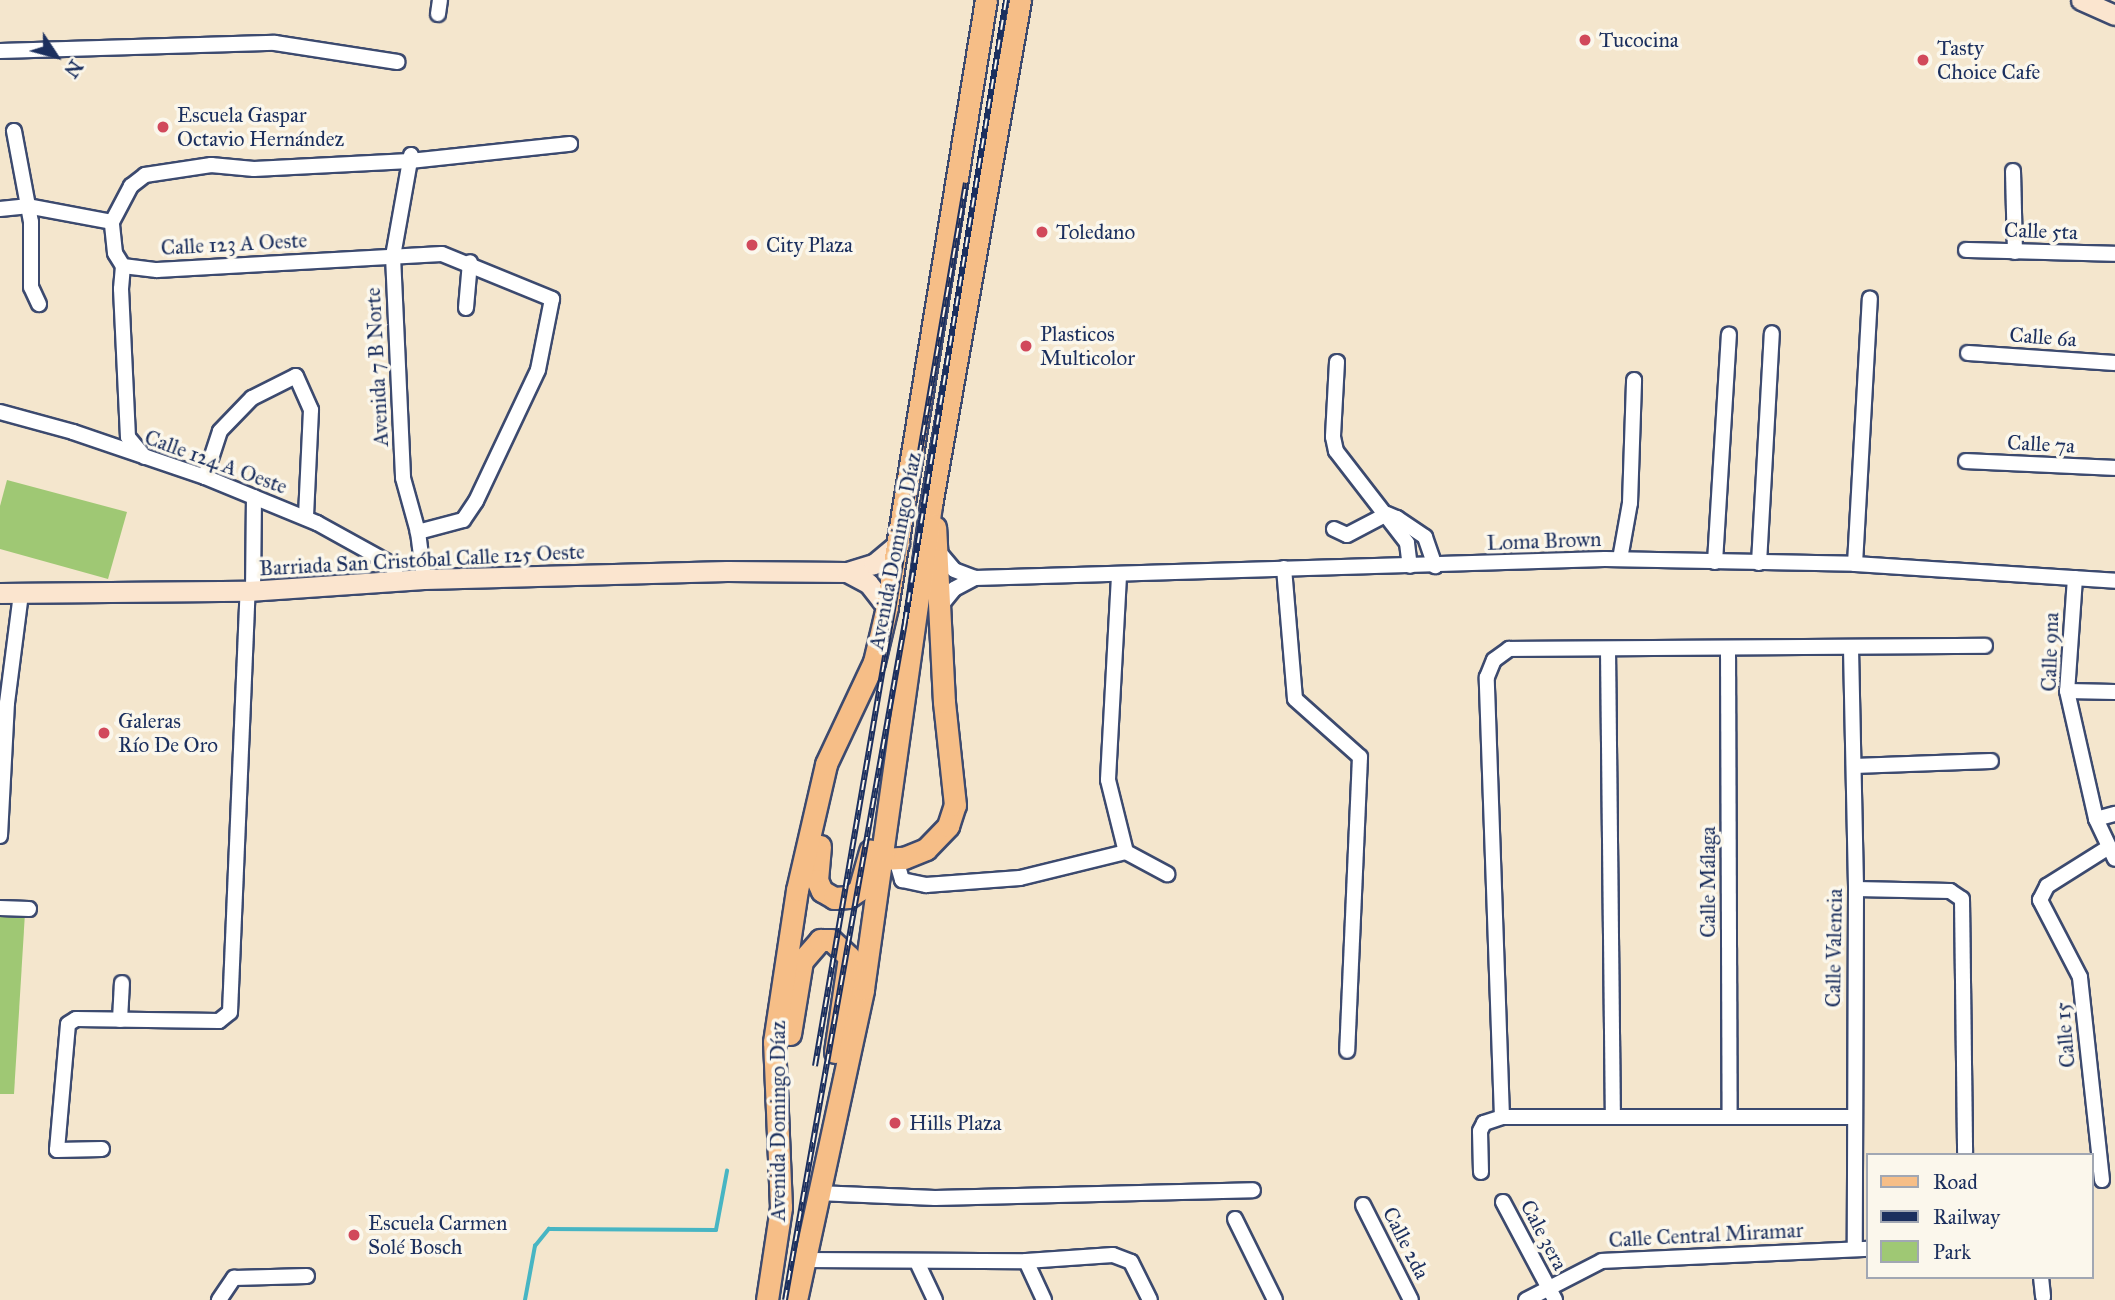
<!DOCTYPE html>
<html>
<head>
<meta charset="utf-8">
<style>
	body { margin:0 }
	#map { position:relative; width:2115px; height:1300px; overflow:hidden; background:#f4e6cd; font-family:"IM FELL Great Primer",serif }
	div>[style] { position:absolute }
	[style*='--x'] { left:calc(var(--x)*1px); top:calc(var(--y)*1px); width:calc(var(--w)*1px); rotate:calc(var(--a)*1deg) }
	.green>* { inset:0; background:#9fc874 }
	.stream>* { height:3.5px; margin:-1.75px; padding:0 1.75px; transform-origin:1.75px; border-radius:1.75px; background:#47b5c3 }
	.roads { filter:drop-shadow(2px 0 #3c4a6f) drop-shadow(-2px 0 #3c4a6f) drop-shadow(0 2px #3c4a6f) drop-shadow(0 -2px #3c4a6f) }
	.street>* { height:14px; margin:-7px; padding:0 7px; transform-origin:7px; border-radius:7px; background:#fff }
	.secondary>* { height:19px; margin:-9.5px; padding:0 9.5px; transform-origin:9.5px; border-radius:9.5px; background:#fbe5cf }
	.primary>* { height:21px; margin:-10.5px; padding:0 10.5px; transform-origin:10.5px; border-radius:10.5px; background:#f6be87 }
	.rail>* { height:6px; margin-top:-3px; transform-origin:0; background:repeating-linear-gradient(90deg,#fbf7ec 0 10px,#1b2f5e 0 20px); box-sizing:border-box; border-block:2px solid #1b2f5e }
	.dots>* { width:19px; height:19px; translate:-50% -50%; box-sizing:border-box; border:4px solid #fbf7ec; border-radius:50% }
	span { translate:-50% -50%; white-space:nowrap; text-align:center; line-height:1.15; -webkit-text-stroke:7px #fbf7ec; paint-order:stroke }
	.poi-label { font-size:21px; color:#1b2f5e }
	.left { translate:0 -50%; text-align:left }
	.street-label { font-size:21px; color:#1b2f5e }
	.legend { position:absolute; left:1866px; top:1153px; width:228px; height:126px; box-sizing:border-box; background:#fbf7ec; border:2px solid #a1a7b3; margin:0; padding:9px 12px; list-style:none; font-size:21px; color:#1b2f5e }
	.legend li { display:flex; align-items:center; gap:14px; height:35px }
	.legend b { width:35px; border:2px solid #a1a7b3 }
	.north { position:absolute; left:21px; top:21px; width:70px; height:70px; -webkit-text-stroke:5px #fbf7ec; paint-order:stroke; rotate:126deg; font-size:19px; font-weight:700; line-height:28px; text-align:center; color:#1b2f5e }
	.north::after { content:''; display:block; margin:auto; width:24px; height:32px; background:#1b2f5e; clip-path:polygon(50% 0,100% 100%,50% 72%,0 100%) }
</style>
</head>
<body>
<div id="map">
	<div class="green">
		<i style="clip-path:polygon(7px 480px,127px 512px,108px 579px,0 549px,0 506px)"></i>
		<i style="clip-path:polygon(0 912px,25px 913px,14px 1094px,0 1094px)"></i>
	</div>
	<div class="stream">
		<i style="--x:525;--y:1300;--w:55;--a:-79.5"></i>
		<i style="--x:535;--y:1246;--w:22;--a:-51"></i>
		<i style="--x:549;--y:1229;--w:167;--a:0.3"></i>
		<i style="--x:716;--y:1230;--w:60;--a:-79.4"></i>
	</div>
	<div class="roads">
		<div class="street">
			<i style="--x:438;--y:14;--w:14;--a:-82"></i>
			<i style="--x:0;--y:51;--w:275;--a:-1.7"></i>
			<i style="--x:275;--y:43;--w:124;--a:8.8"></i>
			<i style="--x:14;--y:131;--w:93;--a:79.4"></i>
			<i style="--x:31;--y:222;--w:65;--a:90"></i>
			<i style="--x:31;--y:287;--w:19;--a:65"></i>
			<i style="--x:411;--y:155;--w:103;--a:100.1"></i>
			<i style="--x:393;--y:256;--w:222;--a:87.4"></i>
			<i style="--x:403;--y:478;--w:56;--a:74.5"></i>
			<i style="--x:418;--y:532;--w:47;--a:82.7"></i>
			<i style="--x:2013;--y:171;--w:81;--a:88.6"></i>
			<i style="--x:0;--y:209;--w:27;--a:-6"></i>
			<i style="--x:27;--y:206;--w:86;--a:10.7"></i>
			<i style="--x:1966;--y:250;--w:149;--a:1.5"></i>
			<i style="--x:123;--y:266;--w:34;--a:7"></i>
			<i style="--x:157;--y:270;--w:285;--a:-3.2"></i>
			<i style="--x:442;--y:254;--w:119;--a:22.2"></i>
			<i style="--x:552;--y:299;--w:72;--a:101.2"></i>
			<i style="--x:538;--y:370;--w:145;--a:115.3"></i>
			<i style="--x:476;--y:501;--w:23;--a:124"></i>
			<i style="--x:463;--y:520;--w:47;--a:165.1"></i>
			<i style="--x:123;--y:266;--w:15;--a:-122"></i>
			<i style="--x:115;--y:253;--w:31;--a:-96"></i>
			<i style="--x:112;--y:222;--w:41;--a:-62.2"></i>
			<i style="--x:131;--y:186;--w:18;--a:-38"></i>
			<i style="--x:145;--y:175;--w:67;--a:-8.6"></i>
			<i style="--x:211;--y:165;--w:43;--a:5.3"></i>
			<i style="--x:254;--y:169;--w:156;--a:-2.9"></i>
			<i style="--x:410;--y:161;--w:161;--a:-6.1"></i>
			<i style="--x:123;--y:266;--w:23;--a:95"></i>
			<i style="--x:121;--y:289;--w:148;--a:87.3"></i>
			<i style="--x:128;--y:437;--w:26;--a:50"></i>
			<i style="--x:466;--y:308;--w:46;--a:-85"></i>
			<i style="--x:1968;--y:353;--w:147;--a:3.9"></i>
			<i style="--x:1337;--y:362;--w:75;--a:93.1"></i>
			<i style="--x:1333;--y:437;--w:14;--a:78"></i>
			<i style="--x:1336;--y:451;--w:116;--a:52.3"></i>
			<i style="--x:1407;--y:543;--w:23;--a:83"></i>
			<i style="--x:0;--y:412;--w:76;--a:15.3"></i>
			<i style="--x:73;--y:432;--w:139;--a:18.8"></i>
			<i style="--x:205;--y:477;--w:121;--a:22.3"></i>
			<i style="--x:317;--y:523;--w:85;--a:29"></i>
			<i style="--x:391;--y:564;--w:19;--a:65"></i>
			<i style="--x:1966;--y:461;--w:149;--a:2.7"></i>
			<i style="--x:205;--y:477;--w:48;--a:-71.9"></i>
			<i style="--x:220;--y:431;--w:46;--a:-45.9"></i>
			<i style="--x:252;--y:398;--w:49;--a:-26.6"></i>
			<i style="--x:296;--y:376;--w:37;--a:66"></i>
			<i style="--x:311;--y:410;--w:108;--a:92.7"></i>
			<i style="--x:1334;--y:529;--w:14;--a:25"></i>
			<i style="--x:1347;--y:535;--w:45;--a:-27.7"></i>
			<i style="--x:1387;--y:514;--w:11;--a:22"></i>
			<i style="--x:1397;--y:518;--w:34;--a:34"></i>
			<i style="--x:1425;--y:537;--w:31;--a:71"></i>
			<i style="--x:939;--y:552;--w:23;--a:50"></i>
			<i style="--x:954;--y:570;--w:22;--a:21"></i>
			<i style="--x:975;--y:578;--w:630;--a:-1.73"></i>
			<i style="--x:1605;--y:559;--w:250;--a:1.1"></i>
			<i style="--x:1855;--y:564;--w:261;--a:3.7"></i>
			<i style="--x:1620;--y:559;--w:57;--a:-79.9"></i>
			<i style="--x:1630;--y:503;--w:123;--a:-88.1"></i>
			<i style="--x:1715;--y:562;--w:228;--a:-86.5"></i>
			<i style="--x:1759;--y:563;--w:230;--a:-86.8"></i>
			<i style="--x:1855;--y:564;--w:266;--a:-86.8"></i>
			<i style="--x:1284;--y:568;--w:131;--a:85.2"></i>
			<i style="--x:1295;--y:699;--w:87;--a:41.7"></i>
			<i style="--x:1360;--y:757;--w:294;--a:92.5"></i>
			<i style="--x:1119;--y:576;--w:204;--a:93.1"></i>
			<i style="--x:1108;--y:780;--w:74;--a:76"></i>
			<i style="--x:2075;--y:578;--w:113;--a:94"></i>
			<i style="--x:2067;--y:691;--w:131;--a:77.2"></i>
			<i style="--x:2096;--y:819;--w:44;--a:64.6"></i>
			<i style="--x:253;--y:591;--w:94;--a:-89.4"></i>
			<i style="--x:942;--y:604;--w:19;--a:-51"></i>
			<i style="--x:954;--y:589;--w:24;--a:-28"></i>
			<i style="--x:1851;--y:648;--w:241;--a:88.8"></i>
			<i style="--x:1856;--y:889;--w:360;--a:90.2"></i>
			<i style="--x:1608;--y:649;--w:467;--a:89.4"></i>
			<i style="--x:1728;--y:649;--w:467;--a:89.8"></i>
			<i style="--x:2067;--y:691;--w:48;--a:1.2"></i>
			<i style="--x:1854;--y:766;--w:137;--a:-2.1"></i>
			<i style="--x:2096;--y:819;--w:20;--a:-15"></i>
			<i style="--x:0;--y:836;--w:133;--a:-87"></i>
			<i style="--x:7;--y:703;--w:110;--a:-82.7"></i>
			<i style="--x:896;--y:859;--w:22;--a:74"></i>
			<i style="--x:902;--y:880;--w:25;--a:12"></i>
			<i style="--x:926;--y:885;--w:94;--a:-4.3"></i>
			<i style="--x:1020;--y:878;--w:109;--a:-13.8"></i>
			<i style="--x:1126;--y:852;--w:47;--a:28.2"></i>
			<i style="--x:1856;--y:889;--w:94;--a:1.2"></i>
			<i style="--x:1950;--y:891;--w:14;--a:34"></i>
			<i style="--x:1962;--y:899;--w:253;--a:89.3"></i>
			<i style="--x:0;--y:908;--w:29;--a:2"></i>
			<i style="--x:120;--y:1020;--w:37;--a:-87"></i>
			<i style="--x:1502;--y:1117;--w:440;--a:-92"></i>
			<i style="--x:1487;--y:677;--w:18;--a:-68"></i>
			<i style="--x:1494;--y:660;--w:19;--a:-36"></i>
			<i style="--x:1509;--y:649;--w:476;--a:-0.4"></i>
			<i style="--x:102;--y:1149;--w:45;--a:178.7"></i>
			<i style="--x:57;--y:1150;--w:126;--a:-85"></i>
			<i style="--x:68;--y:1024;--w:9;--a:-32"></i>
			<i style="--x:76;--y:1019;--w:143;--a:0.8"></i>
			<i style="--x:219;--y:1021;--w:14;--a:-39"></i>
			<i style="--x:230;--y:1012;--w:421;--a:-87.6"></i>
			<i style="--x:1481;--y:1172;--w:41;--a:-91.4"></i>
			<i style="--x:1480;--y:1131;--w:9;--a:-63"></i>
			<i style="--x:1484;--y:1123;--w:19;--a:-18"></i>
			<i style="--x:1502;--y:1117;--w:350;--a:0"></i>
			<i style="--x:2102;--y:1180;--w:204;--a:-96.2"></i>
			<i style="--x:2080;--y:977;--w:87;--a:-117.5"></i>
			<i style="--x:2040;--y:900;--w:16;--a:-63"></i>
			<i style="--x:2047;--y:886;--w:73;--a:-32.2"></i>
			<i style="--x:817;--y:1193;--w:118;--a:2.4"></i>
			<i style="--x:935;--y:1198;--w:318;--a:-1.4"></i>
			<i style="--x:1503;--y:1202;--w:111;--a:62"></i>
			<i style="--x:1363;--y:1205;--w:106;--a:63.2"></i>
			<i style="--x:1235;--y:1219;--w:90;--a:63.7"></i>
			<i style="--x:805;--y:1260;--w:221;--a:0.3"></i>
			<i style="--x:1026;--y:1261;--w:87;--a:-3.9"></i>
			<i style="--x:1113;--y:1255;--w:19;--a:21"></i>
			<i style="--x:1131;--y:1262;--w:42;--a:63.4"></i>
			<i style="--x:1026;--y:1261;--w:43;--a:65.2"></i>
			<i style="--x:917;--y:1262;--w:42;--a:64.7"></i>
			<i style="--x:2041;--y:1277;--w:20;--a:84"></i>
			<i style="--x:219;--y:1300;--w:27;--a:-56"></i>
			<i style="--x:234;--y:1278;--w:73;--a:-1.6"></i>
			<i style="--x:1526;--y:1300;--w:85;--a:-27.2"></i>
			<i style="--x:1602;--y:1261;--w:266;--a:-2.6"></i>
		</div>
		<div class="secondary">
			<i style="--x:2081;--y:0;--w:37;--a:24"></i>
			<i style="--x:847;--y:572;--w:24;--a:28"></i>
			<i style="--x:868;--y:583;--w:31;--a:52"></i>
			<i style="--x:0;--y:593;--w:248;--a:-0.5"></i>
			<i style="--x:248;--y:591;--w:176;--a:-3.9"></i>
			<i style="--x:424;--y:579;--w:303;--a:-1.5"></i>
			<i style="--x:727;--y:571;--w:120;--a:0.5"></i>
			<i style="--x:847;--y:572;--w:28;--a:-17"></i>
			<i style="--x:874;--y:564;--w:33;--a:-40"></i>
		</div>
		<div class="primary">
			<i style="--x:820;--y:846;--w:34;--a:95"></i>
			<i style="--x:817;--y:880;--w:12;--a:66"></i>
			<i style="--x:822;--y:891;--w:14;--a:30"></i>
			<i style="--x:834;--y:898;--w:15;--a:-4"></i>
			<i style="--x:849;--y:897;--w:12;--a:-35"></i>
			<i style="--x:859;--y:890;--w:41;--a:-74.2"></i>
			<i style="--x:882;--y:859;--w:22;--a:-3"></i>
			<i style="--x:904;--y:858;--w:24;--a:-22"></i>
			<i style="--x:926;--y:849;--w:32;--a:-46"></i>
			<i style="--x:948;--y:826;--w:22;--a:-72"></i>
			<i style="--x:955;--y:805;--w:104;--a:-96.1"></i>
			<i style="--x:944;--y:702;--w:175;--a:-92.9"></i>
			<i style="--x:790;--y:1034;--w:74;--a:-80.7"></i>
			<i style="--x:802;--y:961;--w:28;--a:-49"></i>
			<i style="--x:820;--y:940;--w:11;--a:0"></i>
			<i style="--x:831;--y:940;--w:25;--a:43"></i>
			<i style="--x:849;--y:957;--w:96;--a:98.4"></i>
			<i style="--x:767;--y:1300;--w:94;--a:-81.4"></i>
			<i style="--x:781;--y:1207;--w:165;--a:-92.4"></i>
			<i style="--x:774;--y:1042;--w:154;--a:-81.4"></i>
			<i style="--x:797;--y:890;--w:129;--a:-77"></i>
			<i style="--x:826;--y:764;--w:113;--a:-64.8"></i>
			<i style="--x:874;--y:662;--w:57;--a:-76.7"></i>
			<i style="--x:887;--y:607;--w:615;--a:-80.74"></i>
			<i style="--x:796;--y:1300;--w:318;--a:-77.8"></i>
			<i style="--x:863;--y:989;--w:489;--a:-82"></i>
			<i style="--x:931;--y:505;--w:513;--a:-80"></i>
		</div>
	</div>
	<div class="rail">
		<i style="--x:815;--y:1066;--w:896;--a:-80.3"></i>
		<i style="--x:785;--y:1300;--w:689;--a:-79.96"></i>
		<i style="--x:905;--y:622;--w:630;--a:-80.78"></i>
	</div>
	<div class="dots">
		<i style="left:1585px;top:40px;background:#d1495b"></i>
		<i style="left:1923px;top:60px;background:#d1495b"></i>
		<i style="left:163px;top:127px;background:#d1495b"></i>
		<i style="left:1042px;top:232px;background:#d1495b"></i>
		<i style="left:752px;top:245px;background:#d1495b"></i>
		<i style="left:1026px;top:346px;background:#d1495b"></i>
		<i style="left:104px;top:733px;background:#d1495b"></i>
		<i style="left:895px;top:1123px;background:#d1495b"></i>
		<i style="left:354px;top:1235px;background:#d1495b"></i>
	</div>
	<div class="poi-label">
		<span class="left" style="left:1599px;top:40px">Tucocina</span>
		<span class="left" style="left:1937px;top:60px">Tasty<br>Choice Cafe</span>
		<span class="left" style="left:177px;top:127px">Escuela Gaspar<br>Octavio Hernández</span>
		<span class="left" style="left:1056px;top:232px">Toledano</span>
		<span class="left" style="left:766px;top:245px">City Plaza</span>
		<span class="left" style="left:1040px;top:346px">Plasticos<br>Multicolor</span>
		<span class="left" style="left:118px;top:733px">Galeras<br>Río De Oro</span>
		<span class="left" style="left:909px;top:1123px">Hills Plaza</span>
		<span class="left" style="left:368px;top:1235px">Escuela Carmen<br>Solé Bosch</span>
	</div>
	<div class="street-label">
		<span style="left:2041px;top:231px;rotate:2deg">Calle 5ta</span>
		<span style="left:234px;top:244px;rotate:-3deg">Calle 123 A Oeste</span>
		<span style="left:2043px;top:337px;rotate:4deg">Calle 6a</span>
		<span style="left:377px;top:367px;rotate:-93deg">Avenida 7 B Norte</span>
		<span style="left:2041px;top:444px;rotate:3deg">Calle 7a</span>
		<span style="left:216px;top:462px;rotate:20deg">Calle 124 A Oeste</span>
		<span style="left:1544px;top:541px;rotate:-2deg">Loma Brown</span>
		<span style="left:895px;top:551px;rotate:-79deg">Avenida Domingo Díaz</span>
		<span style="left:422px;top:560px;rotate:-3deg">Barriada San Cristóbal Calle 125 Oeste</span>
		<span style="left:2050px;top:652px;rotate:-88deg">Calle 9na</span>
		<span style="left:1708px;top:882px;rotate:-90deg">Calle Málaga</span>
		<span style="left:1834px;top:948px;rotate:-89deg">Calle Valencia</span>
		<span style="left:2065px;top:1035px;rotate:-95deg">Calle 15</span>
		<span style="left:778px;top:1121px;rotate:-90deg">Avenida Domingo Díaz</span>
		<span style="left:1544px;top:1235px;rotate:62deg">Cale 3era</span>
		<span style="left:1706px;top:1235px;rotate:-3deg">Calle Central Miramar</span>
		<span style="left:1406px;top:1243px;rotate:63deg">Calle 2da</span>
	</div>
	<ul class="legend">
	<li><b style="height:9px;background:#f6be87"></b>Road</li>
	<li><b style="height:9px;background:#1b2f5e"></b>Railway</li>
	<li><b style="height:19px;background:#9fc874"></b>Park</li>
	</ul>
	<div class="north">N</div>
</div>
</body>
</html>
